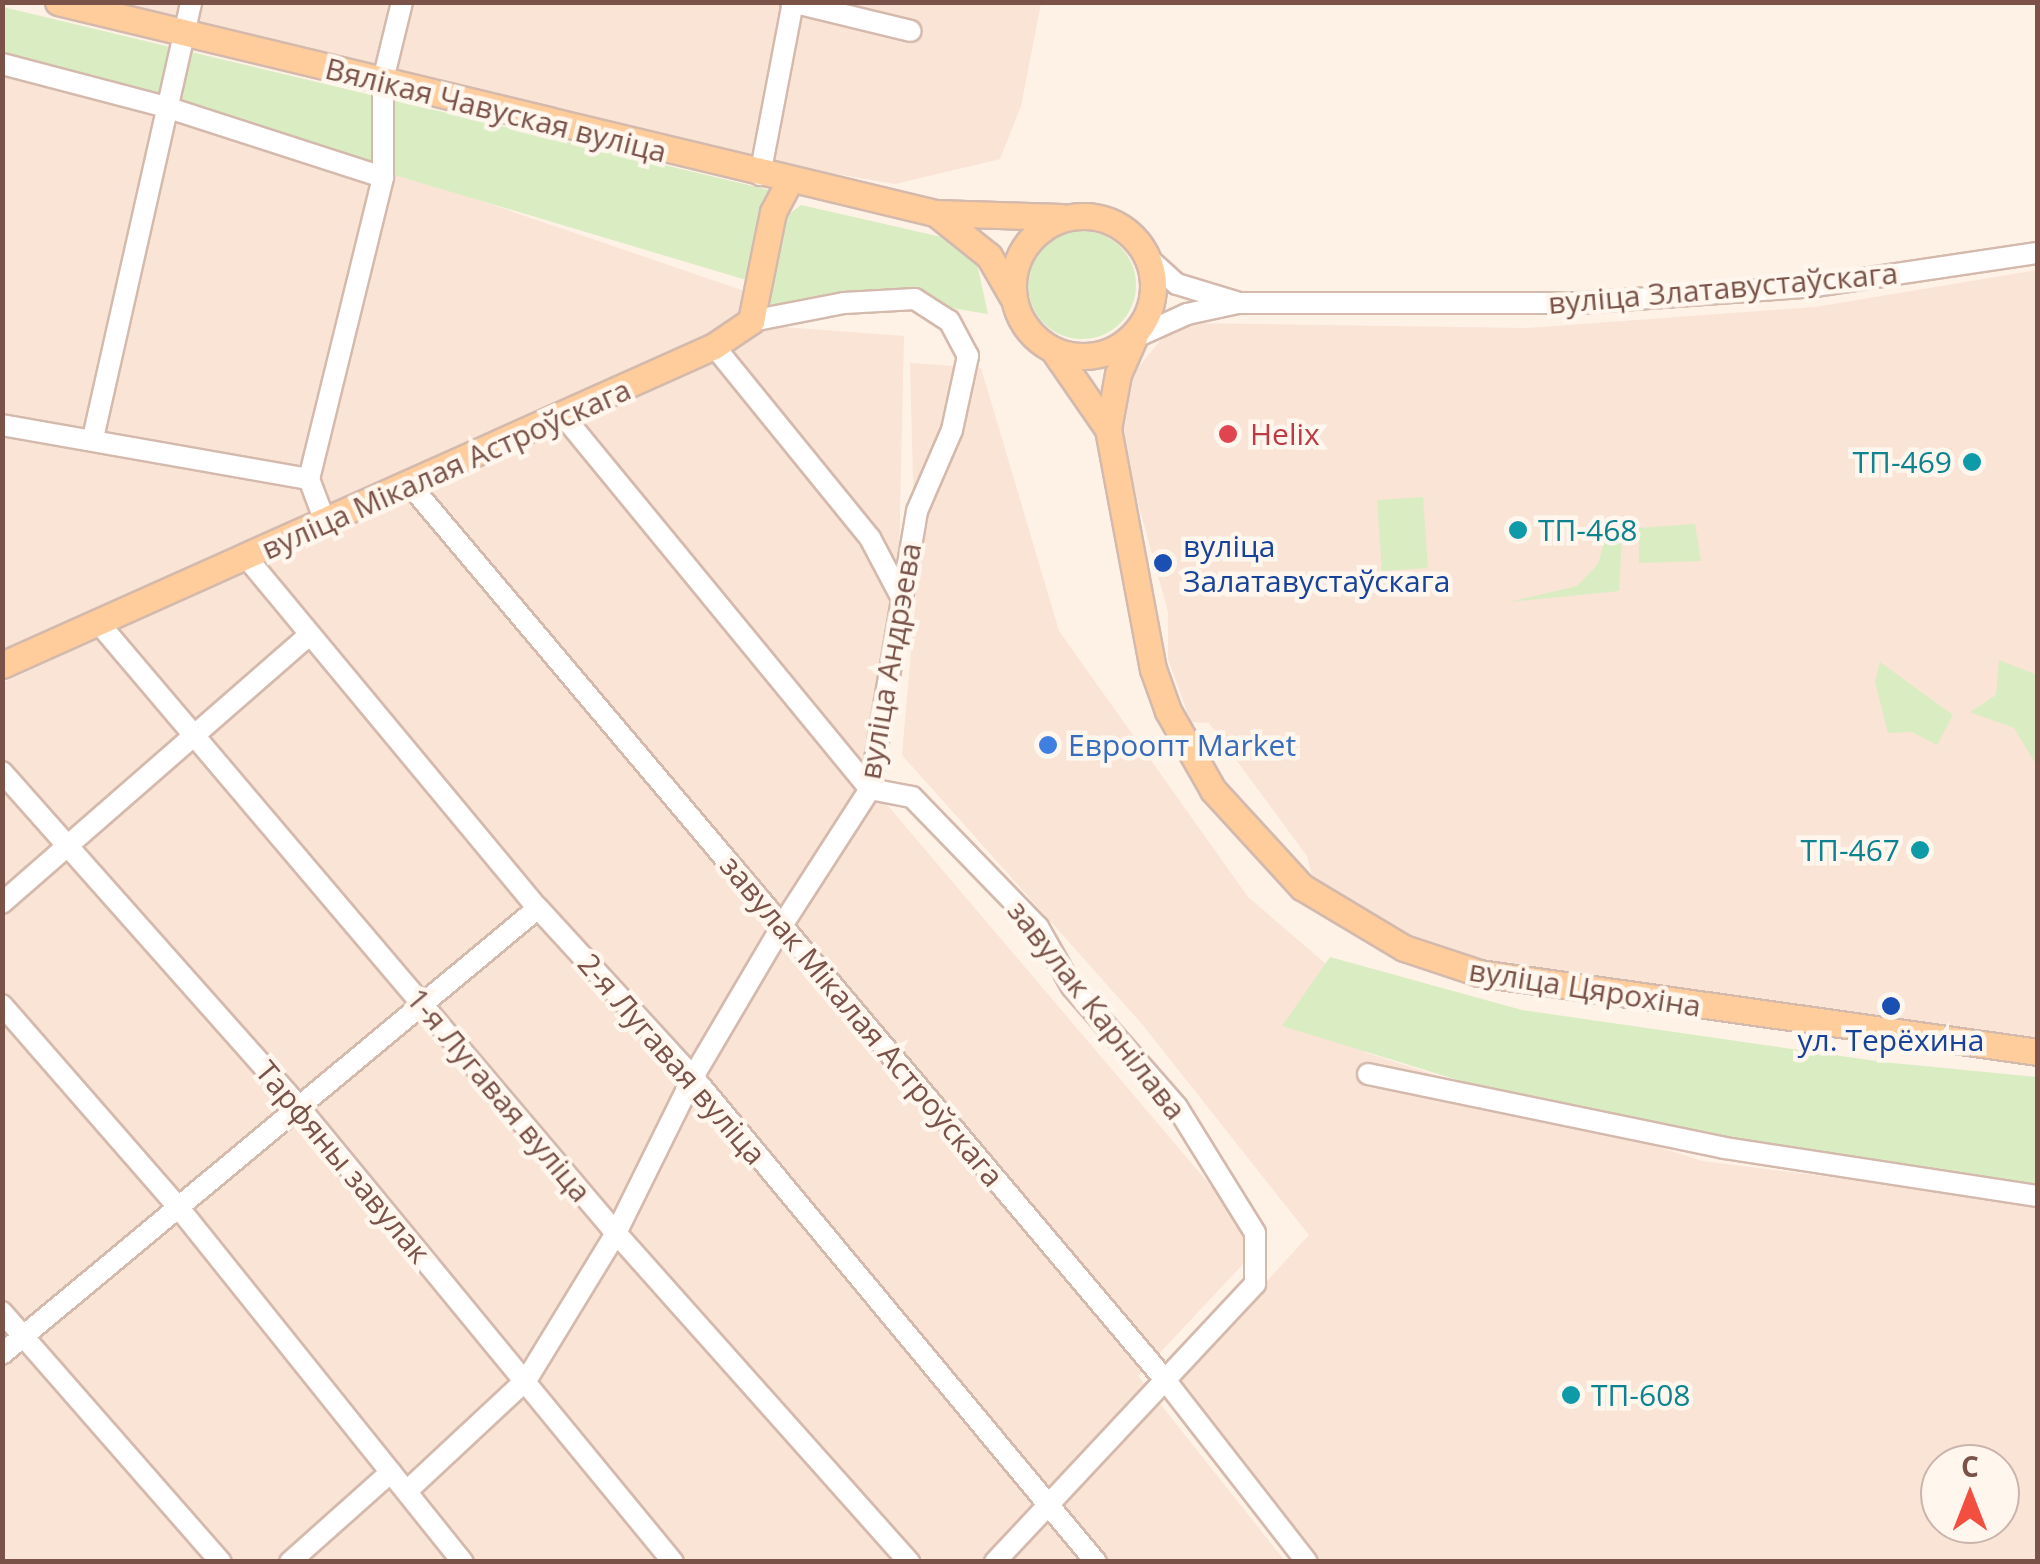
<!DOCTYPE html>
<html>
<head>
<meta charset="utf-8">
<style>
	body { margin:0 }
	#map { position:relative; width:2040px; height:1564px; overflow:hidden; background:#fef1e6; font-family:"Open Sans",sans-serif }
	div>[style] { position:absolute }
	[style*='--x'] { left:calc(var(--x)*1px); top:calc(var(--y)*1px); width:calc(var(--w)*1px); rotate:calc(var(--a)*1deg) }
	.residential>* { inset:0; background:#f9e4d6 }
	.green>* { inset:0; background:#daedc2 }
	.round { border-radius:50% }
	.roads { filter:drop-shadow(2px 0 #d4b9ad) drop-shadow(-2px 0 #d4b9ad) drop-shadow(0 2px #d4b9ad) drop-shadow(0 -2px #d4b9ad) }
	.minor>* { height:20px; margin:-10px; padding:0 10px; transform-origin:10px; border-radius:10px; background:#fff }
	.major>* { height:25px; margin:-12.5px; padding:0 12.5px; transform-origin:12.5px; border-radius:12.5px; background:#ffcc9c }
	.major>.ring { margin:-12.5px; padding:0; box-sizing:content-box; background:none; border:25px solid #ffcc9c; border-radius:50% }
	.dots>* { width:28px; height:28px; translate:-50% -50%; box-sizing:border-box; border:5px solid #fff6ee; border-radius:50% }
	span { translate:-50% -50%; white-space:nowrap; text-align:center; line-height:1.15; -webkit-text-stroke:9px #fff6ee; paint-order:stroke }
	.street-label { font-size:30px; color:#7a5248 }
	.health-label { font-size:30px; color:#be3a42 }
	.left { translate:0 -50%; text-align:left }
	.culture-label { font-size:30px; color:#0d838f }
	.right { translate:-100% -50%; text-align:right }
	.transit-label { font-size:30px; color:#164399 }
	.shop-label { font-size:30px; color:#366cbe }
	.frame { position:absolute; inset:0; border:5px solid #7a5248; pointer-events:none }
	.north { position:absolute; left:1920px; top:1444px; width:100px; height:100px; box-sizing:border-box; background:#fff6ee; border:2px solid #cab4ac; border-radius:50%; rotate:0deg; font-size:28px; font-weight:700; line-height:40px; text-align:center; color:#7a5248 }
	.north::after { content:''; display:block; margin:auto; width:35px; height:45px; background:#f24f41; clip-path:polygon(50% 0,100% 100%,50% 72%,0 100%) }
</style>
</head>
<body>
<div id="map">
	<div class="residential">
		<i style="clip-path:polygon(85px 3px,1041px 3px,1021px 106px,1000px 159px,895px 184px,749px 159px)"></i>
		<i style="clip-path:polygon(3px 73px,373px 164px,768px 299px,706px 344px,392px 486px,3px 649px)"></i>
		<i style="clip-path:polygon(2037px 270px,2037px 1041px,1548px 974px,1455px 952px,1374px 920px,1313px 880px,1307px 856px,1209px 723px,1191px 722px,1168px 659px,1168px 612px,1129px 470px,1120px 403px,1128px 380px,1159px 342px,1187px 323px,1528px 328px,1815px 307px)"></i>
		<i style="clip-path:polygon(769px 326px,904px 336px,899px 557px,866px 780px,1261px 1245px,1138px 1376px,1285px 1561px,3px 1561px,2px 683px,711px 359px)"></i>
		<i style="clip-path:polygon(evenodd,910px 363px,981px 368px,1059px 631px,1248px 897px,1347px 982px,1364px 1052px,1702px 1161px,2037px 1203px,2037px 1561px,1321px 1561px,1173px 1384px,1309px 1235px,1142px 1024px,902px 755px,916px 596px,910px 363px,1940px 1464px,2000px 1464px,2000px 1524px,1940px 1524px,1940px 1464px)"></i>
	</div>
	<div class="green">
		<i style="clip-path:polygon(3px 7px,769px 190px,753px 282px,3px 58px)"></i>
		<i style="clip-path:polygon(801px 205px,946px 238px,977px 264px,988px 314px,926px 304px,770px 308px,766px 292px,784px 218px)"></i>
		<i class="round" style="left:1028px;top:231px;width:108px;height:108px"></i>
		<i style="clip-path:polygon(1423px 497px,1428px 568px,1382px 571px,1377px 500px)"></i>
		<i style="clip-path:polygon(1695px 524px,1701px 561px,1639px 563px,1639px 528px)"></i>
		<i style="clip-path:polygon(1606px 535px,1622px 536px,1619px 591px,1509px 602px,1577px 586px,1598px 564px)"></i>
		<i style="clip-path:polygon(1999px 660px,2037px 675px,2037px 766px,2014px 728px,1970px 712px,1996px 695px)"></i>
		<i style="clip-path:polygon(1880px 662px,1953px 715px,1937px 745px,1912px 732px,1888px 733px,1875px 682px)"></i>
		<i style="clip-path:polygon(1330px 957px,1522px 1010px,1883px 1062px,2037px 1077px,2037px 1189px,1671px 1129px,1471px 1084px,1282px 1026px)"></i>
	</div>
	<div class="roads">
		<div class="minor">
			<i style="--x:791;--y:2;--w:123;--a:13.6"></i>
			<i style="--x:2;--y:64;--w:170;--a:14.7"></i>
			<i style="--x:166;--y:107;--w:228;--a:17.9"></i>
			<i style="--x:760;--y:175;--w:176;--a:-79.2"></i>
			<i style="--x:1150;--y:260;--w:36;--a:42"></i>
			<i style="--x:1177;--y:284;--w:62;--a:17"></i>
			<i style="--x:1134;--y:338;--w:58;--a:-24.4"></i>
			<i style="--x:1187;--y:314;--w:52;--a:-12.2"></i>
			<i style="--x:1238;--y:303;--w:341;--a:0"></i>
			<i style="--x:1579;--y:303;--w:238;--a:-4.1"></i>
			<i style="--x:1816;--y:286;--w:224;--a:-8.5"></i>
			<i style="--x:714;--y:346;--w:247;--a:50.9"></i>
			<i style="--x:870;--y:538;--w:62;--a:62.2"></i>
			<i style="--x:565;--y:418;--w:480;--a:50.6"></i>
			<i style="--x:870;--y:789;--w:43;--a:10.8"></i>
			<i style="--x:912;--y:797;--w:181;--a:45.9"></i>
			<i style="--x:1038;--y:927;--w:69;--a:60.5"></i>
			<i style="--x:1072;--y:987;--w:159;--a:48.8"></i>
			<i style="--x:1177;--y:1107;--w:148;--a:58.2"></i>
			<i style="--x:1255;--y:1233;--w:51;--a:90"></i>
			<i style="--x:1255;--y:1284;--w:381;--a:133.1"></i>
			<i style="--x:2;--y:425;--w:312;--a:10"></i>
			<i style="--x:93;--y:438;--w:447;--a:-77.3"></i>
			<i style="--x:309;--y:479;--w:311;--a:-76.2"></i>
			<i style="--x:383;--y:177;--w:97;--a:-90"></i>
			<i style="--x:383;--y:80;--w:80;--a:-76.3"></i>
			<i style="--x:309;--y:479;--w:48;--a:69.3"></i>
			<i style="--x:411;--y:486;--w:1171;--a:49.85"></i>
			<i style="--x:1166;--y:1381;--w:229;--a:52.1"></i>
			<i style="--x:247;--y:558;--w:455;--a:50.3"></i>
			<i style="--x:538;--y:908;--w:229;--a:47.5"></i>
			<i style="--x:693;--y:1077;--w:631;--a:50.28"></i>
			<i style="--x:97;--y:621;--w:802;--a:49.7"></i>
			<i style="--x:616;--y:1233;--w:441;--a:48.3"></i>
			<i style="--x:2;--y:772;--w:448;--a:48.4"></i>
			<i style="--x:299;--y:1107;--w:589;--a:50.58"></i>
			<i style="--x:2;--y:903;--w:405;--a:-41.1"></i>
			<i style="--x:2;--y:1005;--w:269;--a:48.9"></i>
			<i style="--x:179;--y:1208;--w:454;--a:51.3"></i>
			<i style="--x:1368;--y:1074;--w:364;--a:11.7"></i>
			<i style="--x:1724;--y:1148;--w:318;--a:8.7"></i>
			<i style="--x:2;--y:1312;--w:332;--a:48.8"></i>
			<i style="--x:2;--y:1354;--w:697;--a:-39.76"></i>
			<i style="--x:407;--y:1491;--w:164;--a:-43"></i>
			<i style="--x:527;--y:1379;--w:171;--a:-58.6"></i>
			<i style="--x:616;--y:1233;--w:174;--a:-63.7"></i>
			<i style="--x:693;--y:1077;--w:178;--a:-59.5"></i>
			<i style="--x:783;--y:924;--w:161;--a:-57.2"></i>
			<i style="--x:870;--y:789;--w:282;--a:-80.4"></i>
			<i style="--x:917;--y:511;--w:88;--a:-66.6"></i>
			<i style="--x:952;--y:430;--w:76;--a:-77.8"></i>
			<i style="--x:968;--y:356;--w:40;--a:-118"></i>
			<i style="--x:949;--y:321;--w:40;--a:-147.1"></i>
			<i style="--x:915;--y:299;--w:71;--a:176.8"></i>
			<i style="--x:844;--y:303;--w:95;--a:169"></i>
			<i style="--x:290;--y:1562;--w:135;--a:-41.7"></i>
		</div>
		<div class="major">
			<i style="--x:58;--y:2;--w:902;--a:13.53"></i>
			<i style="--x:935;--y:213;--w:126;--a:1.8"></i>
			<i style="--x:939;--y:216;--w:64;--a:38.7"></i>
			<i style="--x:989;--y:256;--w:46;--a:60.1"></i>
			<i class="ring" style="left:1013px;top:216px;width:115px;height:115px"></i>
			<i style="--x:1134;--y:338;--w:39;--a:114"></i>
			<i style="--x:1118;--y:374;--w:56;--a:100.3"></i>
			<i style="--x:1108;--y:429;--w:244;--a:79.4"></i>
			<i style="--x:1153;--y:669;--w:45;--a:70.3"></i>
			<i style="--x:1168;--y:711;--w:91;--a:60.3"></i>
			<i style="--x:1213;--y:790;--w:132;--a:47.5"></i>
			<i style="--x:1302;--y:887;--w:119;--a:30.9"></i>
			<i style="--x:1404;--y:948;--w:79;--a:18.4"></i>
			<i style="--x:1479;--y:973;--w:565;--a:8.04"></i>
			<i style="--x:1054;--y:351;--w:95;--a:55.3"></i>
			<i style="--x:2;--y:665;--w:780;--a:-24.13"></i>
			<i style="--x:714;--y:346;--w:45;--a:-34"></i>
			<i style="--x:751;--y:321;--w:111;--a:-78.6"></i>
			<i style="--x:773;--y:212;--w:34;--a:-62"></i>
		</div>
	</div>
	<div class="dots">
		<i style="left:1228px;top:434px;background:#e0444e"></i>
		<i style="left:1972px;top:462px;background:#0f9aa8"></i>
		<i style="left:1518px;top:530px;background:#0f9aa8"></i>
		<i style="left:1163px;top:563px;background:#1a4fb4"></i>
		<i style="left:1048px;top:745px;background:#3f7fe0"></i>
		<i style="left:1920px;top:850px;background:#0f9aa8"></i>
		<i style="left:1891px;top:1006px;background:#1a4fb4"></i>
		<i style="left:1571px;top:1395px;background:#0f9aa8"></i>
	</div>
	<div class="street-label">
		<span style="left:496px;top:110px;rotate:14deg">Вялікая Чавуская вуліца</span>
		<span style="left:1723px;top:288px;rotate:-5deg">вуліца Златавустаўскага</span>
		<span style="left:446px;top:469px;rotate:-24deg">вуліца Мікалая Астроўскага</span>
		<span style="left:890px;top:661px;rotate:-80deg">вуліца Андрэева</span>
		<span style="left:1585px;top:988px;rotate:9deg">вуліца Цярохіна</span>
		<span style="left:1097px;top:1010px;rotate:52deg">завулак Карнілава</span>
		<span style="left:862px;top:1021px;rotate:50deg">завулак Мікалая Астроўскага</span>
		<span style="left:672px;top:1059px;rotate:49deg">2-я Лугавая вуліца</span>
		<span style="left:499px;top:1095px;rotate:50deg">1-я Лугавая вуліца</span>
		<span style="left:343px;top:1162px;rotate:50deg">Тарфяны завулак</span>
	</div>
	<div class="health-label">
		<span class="left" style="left:1250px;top:434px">Helix</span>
	</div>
	<div class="culture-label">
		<span class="right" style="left:1952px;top:462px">ТП-469</span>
		<span class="left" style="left:1538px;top:530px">ТП-468</span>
		<span class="right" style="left:1900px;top:850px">ТП-467</span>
		<span class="left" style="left:1591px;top:1395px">ТП-608</span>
	</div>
	<div class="transit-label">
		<span class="left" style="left:1183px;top:563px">вуліца<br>Залатавустаўскага</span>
		<span style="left:1891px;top:1040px">ул. Терёхина</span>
	</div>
	<div class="shop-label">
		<span class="left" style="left:1068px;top:745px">Евроопт Market</span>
	</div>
	<div class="frame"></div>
	<div class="north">С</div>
</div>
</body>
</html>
